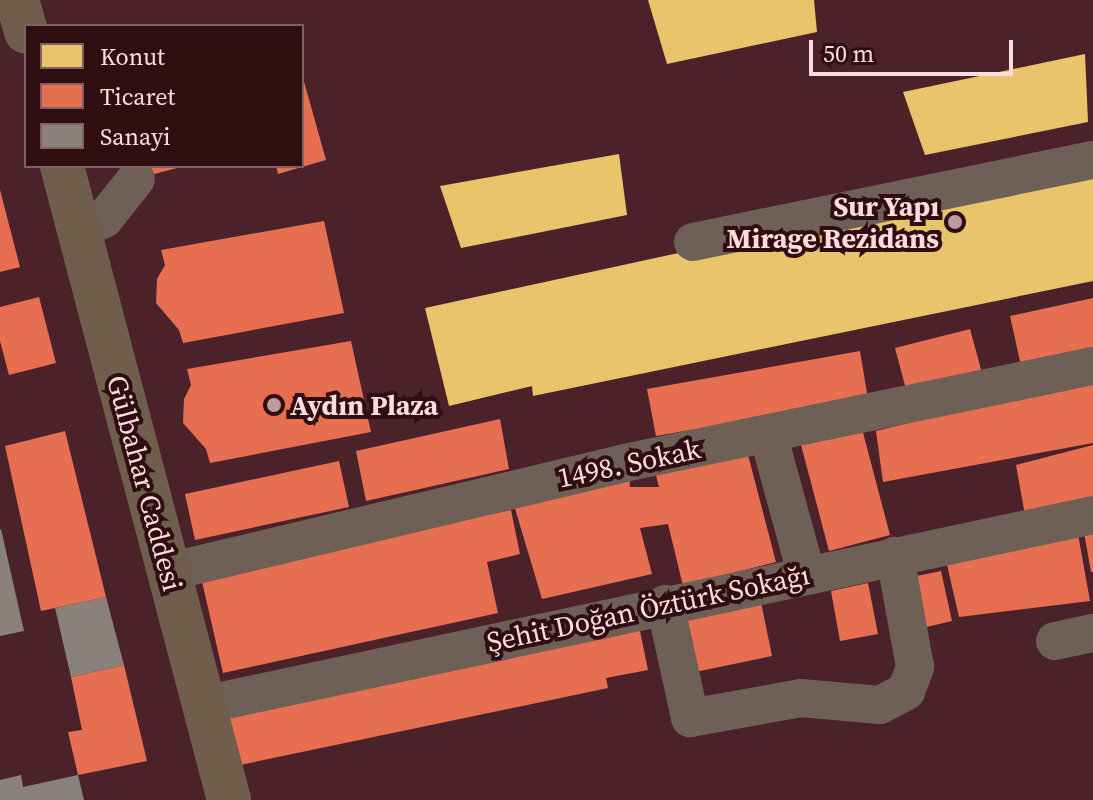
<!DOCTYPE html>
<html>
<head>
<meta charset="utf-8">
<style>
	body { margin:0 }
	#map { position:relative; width:1093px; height:800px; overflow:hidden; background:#4c222a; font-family:"Source Serif 4",serif }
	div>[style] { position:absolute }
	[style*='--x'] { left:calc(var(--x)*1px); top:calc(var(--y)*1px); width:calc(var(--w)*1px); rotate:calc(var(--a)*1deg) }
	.homes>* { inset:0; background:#e9c46a }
	.shops>* { inset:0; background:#e76f51 }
	.industry>* { inset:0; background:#8a817c }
	.minor>* { height:38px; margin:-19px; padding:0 19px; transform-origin:19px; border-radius:19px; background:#6f6057 }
	.major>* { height:44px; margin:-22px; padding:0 22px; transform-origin:22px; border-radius:22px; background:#705e4c }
	.dots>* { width:22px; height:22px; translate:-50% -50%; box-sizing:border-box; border:4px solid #2f0e12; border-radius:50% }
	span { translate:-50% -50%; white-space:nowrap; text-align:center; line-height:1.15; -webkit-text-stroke:8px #2f0e12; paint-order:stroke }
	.poi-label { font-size:28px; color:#fadcde; font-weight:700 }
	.right { translate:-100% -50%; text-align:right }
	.left { translate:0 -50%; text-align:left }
	.street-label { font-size:28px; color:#fadcde }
	.legend { position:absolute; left:24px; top:24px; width:280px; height:144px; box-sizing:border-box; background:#2f0e12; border:2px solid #806064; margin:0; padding:10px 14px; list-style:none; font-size:24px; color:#fadcde }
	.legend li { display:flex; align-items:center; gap:16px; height:40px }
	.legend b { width:40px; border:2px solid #806064 }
	.scale { position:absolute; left:809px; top:40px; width:204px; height:36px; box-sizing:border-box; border:4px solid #fadcde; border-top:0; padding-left:10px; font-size:24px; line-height:28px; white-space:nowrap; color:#fadcde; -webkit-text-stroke:6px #2f0e12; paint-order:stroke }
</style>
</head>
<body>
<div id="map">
	<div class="homes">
		<i style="clip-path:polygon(648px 0,814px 0,817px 32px,667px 64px)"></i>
		<i style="clip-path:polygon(1085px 54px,1088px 122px,925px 155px,903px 92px)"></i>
		<i style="clip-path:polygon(619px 154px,627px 215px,461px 248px,440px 186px)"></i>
		<i style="clip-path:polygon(1093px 163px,1093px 281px,533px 396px,532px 386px,449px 406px,425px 308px)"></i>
	</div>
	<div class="shops">
		<i style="clip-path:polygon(303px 78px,326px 160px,278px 174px,276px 166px,302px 166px)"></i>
		<i style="clip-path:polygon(120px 166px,181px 166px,181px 167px,124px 182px)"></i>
		<i style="clip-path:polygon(0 190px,20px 267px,0 272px)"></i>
		<i style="clip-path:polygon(324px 221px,344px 313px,183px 343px,179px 330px,156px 303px,157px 279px,165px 265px,161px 250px)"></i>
		<i style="clip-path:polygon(39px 297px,56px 363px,9px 375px,0 341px,0 307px)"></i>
		<i style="clip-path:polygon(1093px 298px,1093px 351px,1021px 366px,1010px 316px)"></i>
		<i style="clip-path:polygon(970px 329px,982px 373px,907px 393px,895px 348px)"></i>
		<i style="clip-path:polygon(351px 341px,371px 432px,210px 463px,206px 449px,183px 423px,184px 399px,191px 385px,187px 369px)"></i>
		<i style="clip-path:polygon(860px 351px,868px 399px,656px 436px,647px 389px)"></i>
		<i style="clip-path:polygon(1093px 377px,1093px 443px,883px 482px,876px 431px)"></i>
		<i style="clip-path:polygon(500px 419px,509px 469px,366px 501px,356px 451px)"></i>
		<i style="clip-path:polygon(861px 425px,890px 535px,829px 551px,800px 441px)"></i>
		<i style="clip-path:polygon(65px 431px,106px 597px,41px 611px,5px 446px)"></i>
		<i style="clip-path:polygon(1093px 445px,1093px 500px,1025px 515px,1016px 465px)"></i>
		<i style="clip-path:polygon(748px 455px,776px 562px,683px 586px,668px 524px,640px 528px,652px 574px,542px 599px,511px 495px,629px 471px,630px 487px,659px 487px,655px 472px)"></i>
		<i style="clip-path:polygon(339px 461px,349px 507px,195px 540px,185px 494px)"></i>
		<i style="clip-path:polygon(511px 510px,520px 554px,487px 562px,498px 613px,223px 673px,200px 573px)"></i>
		<i style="clip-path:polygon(1093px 525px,1093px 572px,1091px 572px,1083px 527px)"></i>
		<i style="clip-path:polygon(1078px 534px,1090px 601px,959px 617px,945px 556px)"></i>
		<i style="clip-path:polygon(941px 571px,952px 621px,918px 629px,907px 578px)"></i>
		<i style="clip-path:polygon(868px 583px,878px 634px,840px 641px,831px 591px)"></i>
		<i style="clip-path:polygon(761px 602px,772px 656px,695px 672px,683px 618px)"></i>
		<i style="clip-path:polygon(638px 621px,648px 670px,606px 678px,608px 688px,240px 765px,226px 708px)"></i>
		<i style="clip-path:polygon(124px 665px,147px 761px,78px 775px,68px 732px,82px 730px,71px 677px)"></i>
	</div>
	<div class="industry">
		<i style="clip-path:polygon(1px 529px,24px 631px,0 636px,0 530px)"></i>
		<i style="clip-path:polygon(106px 597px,124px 665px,71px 677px,55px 608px)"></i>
		<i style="clip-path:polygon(21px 775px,23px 787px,78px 775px,84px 800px,0 800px,0 780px)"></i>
	</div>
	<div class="minor">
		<i style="--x:78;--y:231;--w:29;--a:-25"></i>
		<i style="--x:104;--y:219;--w:51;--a:-51.3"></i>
		<i style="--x:693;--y:242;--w:408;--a:-11.6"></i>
		<i style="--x:768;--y:434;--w:144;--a:74.7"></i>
		<i style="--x:168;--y:572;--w:469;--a:-13.4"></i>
		<i style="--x:624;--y:463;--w:479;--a:-11.7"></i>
		<i style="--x:665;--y:604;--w:117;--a:77.6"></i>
		<i style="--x:690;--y:718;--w:113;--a:-10.2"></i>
		<i style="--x:801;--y:698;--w:79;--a:5.1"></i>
		<i style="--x:880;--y:705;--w:30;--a:-28"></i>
		<i style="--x:906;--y:691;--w:26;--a:-69"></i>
		<i style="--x:915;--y:667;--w:113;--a:-100.2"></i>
		<i style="--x:1055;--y:641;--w:39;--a:-12"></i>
		<i style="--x:203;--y:705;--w:910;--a:-12.05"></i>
	</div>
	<div class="major">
		<i style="--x:17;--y:0;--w:33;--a:74"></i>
		<i style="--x:62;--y:166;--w:656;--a:75.24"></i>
	</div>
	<div class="dots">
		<i style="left:955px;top:222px;background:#bd9b9f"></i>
		<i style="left:274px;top:405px;background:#bd9b9f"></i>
	</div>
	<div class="poi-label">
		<span class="right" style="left:939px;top:222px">Sur Yapı<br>Mirage Rezidans</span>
		<span class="left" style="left:290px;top:405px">Aydın Plaza</span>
	</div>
	<div class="street-label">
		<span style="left:629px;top:463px;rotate:-12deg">1498. Sokak</span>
		<span style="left:145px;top:483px;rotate:75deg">Gülbahar Caddesi</span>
		<span style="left:648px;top:608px;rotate:-12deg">Şehit Doğan Öztürk Sokağı</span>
	</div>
	<ul class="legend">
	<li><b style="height:22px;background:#e9c46a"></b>Konut</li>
	<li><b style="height:22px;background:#e76f51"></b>Ticaret</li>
	<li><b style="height:22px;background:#8a817c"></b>Sanayi</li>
	</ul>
	<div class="scale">50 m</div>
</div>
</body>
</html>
